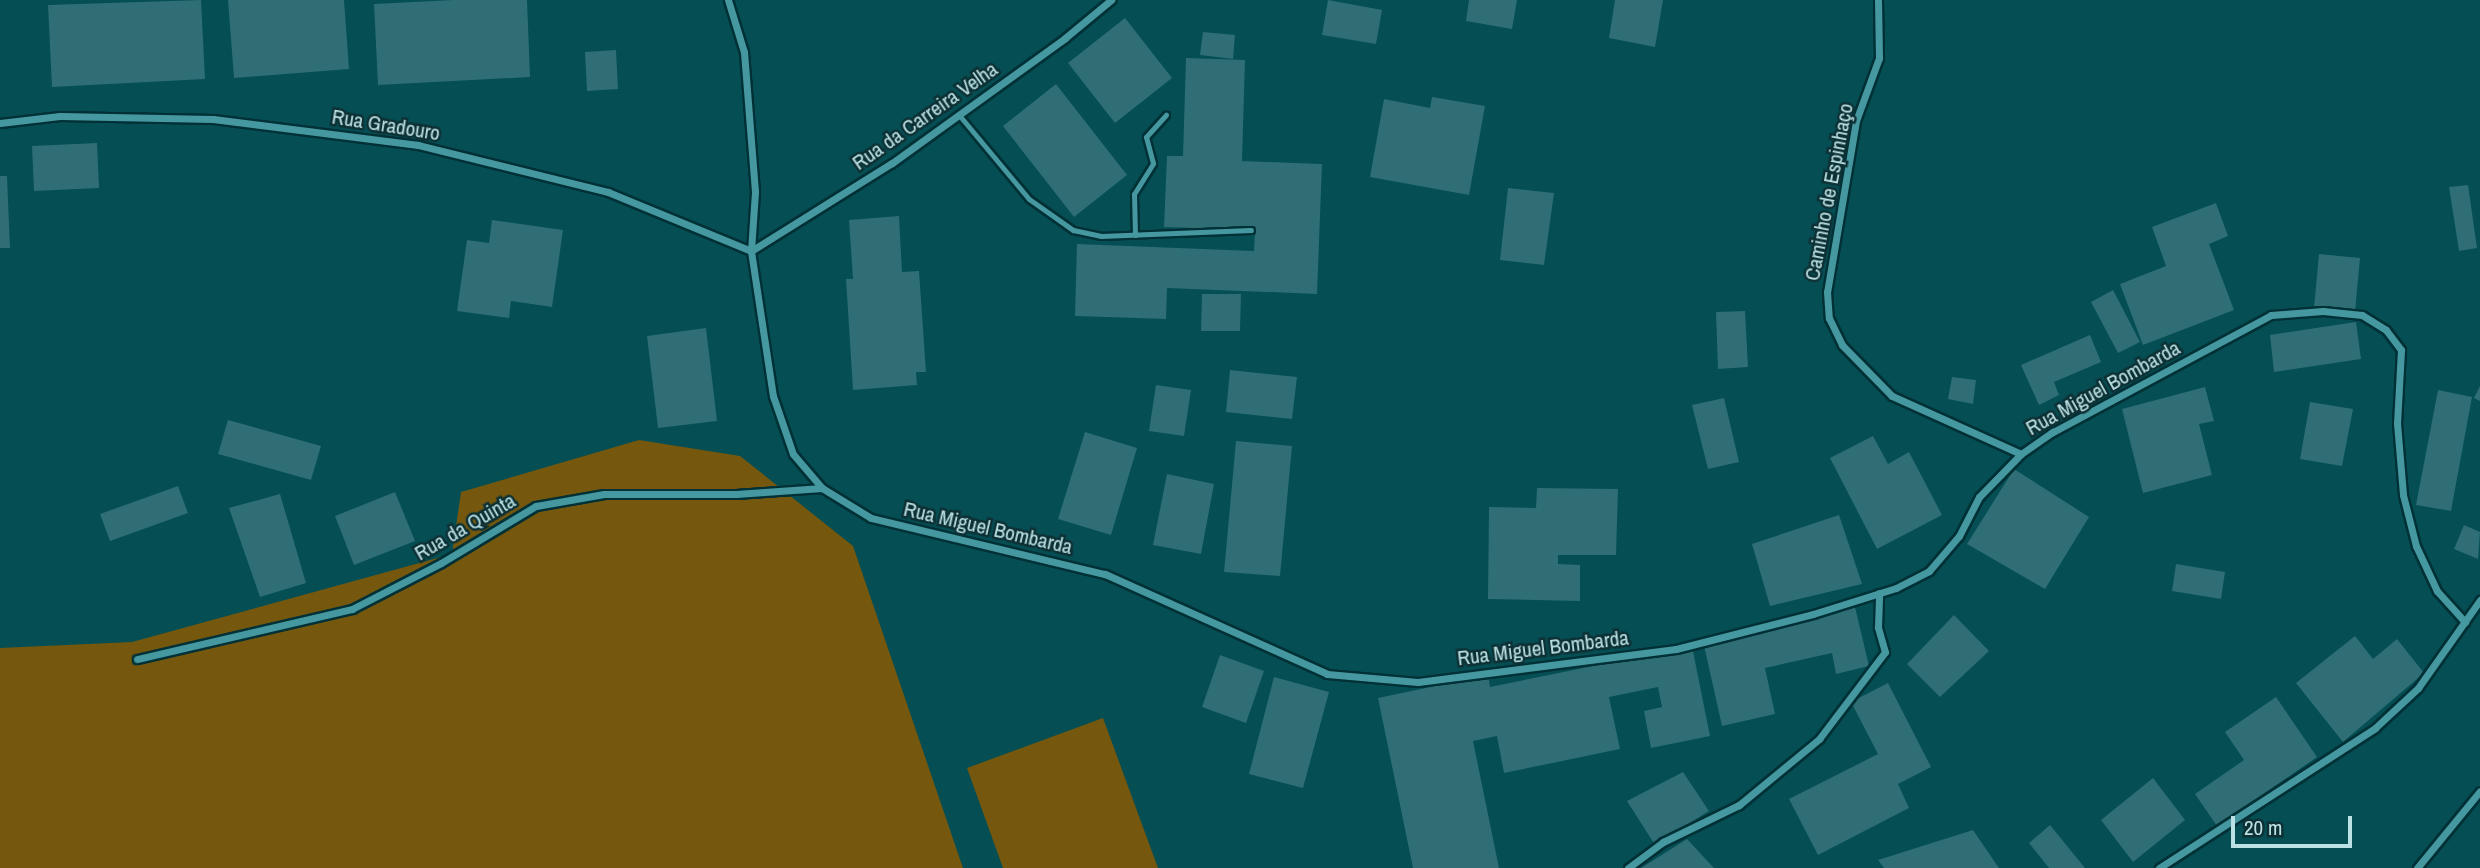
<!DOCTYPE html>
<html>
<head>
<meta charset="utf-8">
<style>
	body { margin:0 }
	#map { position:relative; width:2480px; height:868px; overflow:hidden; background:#044e54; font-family:"Archivo Narrow",sans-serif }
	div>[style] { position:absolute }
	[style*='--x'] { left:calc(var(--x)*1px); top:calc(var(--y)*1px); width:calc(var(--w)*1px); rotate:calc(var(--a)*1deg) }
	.green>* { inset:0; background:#75570d }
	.building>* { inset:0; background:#2e6e74 }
	.roads { filter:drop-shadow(2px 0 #013136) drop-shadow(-2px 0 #013136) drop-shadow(0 2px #013136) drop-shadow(0 -2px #013136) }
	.lane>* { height:5px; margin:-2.5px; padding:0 2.5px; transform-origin:2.5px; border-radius:2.5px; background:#4698a0 }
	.street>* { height:7px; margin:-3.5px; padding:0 3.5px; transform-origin:3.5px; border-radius:3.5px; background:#4698a0 }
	span { translate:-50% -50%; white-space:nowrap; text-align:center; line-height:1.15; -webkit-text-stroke:5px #0d3034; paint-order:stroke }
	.street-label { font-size:21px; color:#bbe1e5 }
	.scale { position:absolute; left:2231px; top:816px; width:121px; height:32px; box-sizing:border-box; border:4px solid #bbe1e5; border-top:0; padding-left:9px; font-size:21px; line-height:24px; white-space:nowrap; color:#bbe1e5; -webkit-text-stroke:5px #0d3034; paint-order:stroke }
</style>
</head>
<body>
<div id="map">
	<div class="green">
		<i style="clip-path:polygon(639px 440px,740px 456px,853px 546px,963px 868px,0 868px,0 648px,132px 642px,452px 554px,461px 492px)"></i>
		<i style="clip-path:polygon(1103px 718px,1158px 868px,1003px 868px,967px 768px)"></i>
	</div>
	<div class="building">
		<i style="clip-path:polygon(201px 0,205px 79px,52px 87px,48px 5px)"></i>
		<i style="clip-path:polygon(228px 0,344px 0,349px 69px,234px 78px)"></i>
		<i style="clip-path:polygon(453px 0,527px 0,530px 77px,378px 85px,374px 4px)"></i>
		<i style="clip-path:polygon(1328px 0,1382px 10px,1376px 44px,1322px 35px)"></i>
		<i style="clip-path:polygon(1469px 0,1517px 0,1512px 29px,1466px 21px)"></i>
		<i style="clip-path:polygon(1615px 0,1663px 0,1655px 47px,1609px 38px)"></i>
		<i style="clip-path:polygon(1125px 18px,1172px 78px,1115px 123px,1068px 63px)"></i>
		<i style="clip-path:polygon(1203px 32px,1235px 35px,1233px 59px,1200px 55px)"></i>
		<i style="clip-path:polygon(616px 50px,618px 89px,587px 91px,585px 52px)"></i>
		<i style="clip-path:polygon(1186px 58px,1245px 60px,1242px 161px,1322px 164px,1317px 294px,1167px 288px,1166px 319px,1075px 316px,1077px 244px,1254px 251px,1255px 230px,1164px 227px,1167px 156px,1183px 156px)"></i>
		<i style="clip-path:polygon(1056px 84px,1127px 175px,1074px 217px,1003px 126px)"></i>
		<i style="clip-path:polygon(1432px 97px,1485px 106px,1469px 195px,1370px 177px,1384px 99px,1430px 108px)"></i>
		<i style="clip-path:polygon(97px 143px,99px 188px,34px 191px,32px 146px)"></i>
		<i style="clip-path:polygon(0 176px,7px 176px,10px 248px,0 248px)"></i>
		<i style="clip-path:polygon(2468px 185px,2477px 248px,2459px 251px,2449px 187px)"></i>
		<i style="clip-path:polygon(1508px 188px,1554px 193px,1544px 265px,1500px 260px)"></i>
		<i style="clip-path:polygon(2216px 203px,2228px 236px,2209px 244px,2234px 310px,2143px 345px,2120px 284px,2166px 266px,2152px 227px)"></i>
		<i style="clip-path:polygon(899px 216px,902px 272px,919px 271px,926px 372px,916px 372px,917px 385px,853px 390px,846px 279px,853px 279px,849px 220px)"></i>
		<i style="clip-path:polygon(492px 220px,563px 230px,552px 307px,511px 301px,509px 318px,457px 311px,467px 240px,489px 243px)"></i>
		<i style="clip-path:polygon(2319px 254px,2360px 258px,2355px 312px,2314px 308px)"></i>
		<i style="clip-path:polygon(2113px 290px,2140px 342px,2118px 353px,2091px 302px)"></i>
		<i style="clip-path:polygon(1202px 294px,1241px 294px,1240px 331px,1201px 331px)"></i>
		<i style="clip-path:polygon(1745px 311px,1748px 367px,1718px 369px,1716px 312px)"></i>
		<i style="clip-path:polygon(2356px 322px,2361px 359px,2274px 372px,2270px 335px)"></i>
		<i style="clip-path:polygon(706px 328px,717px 421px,658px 428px,647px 336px)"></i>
		<i style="clip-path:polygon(2090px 335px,2101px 362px,2054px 382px,2059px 395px,2039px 405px,2021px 365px)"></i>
		<i style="clip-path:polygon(1230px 370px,1297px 377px,1292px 419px,1226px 412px)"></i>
		<i style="clip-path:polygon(1952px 377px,1976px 380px,1973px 404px,1948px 399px)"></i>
		<i style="clip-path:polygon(1156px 385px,1191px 390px,1184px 436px,1149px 431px)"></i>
		<i style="clip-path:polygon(2480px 386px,2480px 401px,2474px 398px)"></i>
		<i style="clip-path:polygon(2205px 387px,2214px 421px,2199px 424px,2212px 475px,2143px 493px,2122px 409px)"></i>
		<i style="clip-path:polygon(2438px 390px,2472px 397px,2451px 511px,2416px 505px)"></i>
		<i style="clip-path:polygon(1724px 398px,1739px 462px,1708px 469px,1692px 405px)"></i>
		<i style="clip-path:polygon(2310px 402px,2353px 409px,2342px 466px,2300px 459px)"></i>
		<i style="clip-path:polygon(228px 420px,321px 446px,311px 480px,218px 454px)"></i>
		<i style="clip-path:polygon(1085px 432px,1137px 448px,1111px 535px,1058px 519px)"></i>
		<i style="clip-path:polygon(1873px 436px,1888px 464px,1909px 452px,1942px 515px,1877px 549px,1830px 458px)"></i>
		<i style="clip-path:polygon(1236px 441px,1292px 446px,1280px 576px,1224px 572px)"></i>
		<i style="clip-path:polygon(2014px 469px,2089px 517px,2045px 589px,1967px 544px)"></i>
		<i style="clip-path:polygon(1167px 474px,1214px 484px,1201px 554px,1153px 545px)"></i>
		<i style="clip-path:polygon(178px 486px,188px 513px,110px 541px,100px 514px)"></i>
		<i style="clip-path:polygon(1537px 488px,1618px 489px,1616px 555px,1558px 555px,1558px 564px,1580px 565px,1580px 601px,1488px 599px,1489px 507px,1536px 508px)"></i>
		<i style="clip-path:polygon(395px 492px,415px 541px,354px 565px,335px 516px)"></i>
		<i style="clip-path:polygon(280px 494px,306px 583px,260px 597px,229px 508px)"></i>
		<i style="clip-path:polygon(1839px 515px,1862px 584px,1770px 606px,1752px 544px)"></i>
		<i style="clip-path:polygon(2464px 525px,2480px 532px,2478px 559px,2454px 549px)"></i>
		<i style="clip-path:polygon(2176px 564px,2225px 572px,2221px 599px,2172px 591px)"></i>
		<i style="clip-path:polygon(1855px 607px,1869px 666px,1836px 674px,1832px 653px,1765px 668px,1775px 714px,1722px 726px,1703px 641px)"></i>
		<i style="clip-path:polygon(1954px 615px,1989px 651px,1940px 697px,1907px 664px)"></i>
		<i style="clip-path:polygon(2355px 636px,2373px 659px,2397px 639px,2424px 673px,2343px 742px,2296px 683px)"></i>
		<i style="clip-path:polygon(1692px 646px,1710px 736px,1651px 748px,1644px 711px,1662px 707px,1658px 687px,1609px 697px,1620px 749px,1504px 773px,1497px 736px,1473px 741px,1499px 868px,1413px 868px,1378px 698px,1488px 675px,1490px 687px)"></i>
		<i style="clip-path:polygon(1220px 655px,1264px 671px,1246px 723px,1202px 707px)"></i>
		<i style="clip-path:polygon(1274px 677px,1329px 692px,1303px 788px,1249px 774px)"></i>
		<i style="clip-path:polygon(1888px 683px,1931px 767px,1898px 784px,1909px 808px,1818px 855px,1789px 799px,1878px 754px,1851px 702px)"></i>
		<i style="clip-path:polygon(2276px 697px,2317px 757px,2217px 826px,2195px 794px,2244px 760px,2225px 732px)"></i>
		<i style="clip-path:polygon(1683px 772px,1709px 811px,1655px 845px,1627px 801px)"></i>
		<i style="clip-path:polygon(2153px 778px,2185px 820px,2133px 862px,2101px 820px)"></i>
		<i style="clip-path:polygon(2050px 825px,2085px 868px,2049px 868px,2029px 843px)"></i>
		<i style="clip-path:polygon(1973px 830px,1999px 868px,1884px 868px,1878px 860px)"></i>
		<i style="clip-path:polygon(1687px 839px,1714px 868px,1641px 868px)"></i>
	</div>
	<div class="roads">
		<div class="lane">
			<i style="--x:959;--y:115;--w:109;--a:50.2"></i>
			<i style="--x:1029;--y:199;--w:54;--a:35.2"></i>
			<i style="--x:1073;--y:230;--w:29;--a:12"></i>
			<i style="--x:1101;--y:236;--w:150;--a:-2.3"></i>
			<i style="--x:1135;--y:235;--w:41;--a:-91.4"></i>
			<i style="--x:1134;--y:194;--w:36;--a:-58"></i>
			<i style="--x:1153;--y:163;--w:27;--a:-105"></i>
			<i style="--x:1146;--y:137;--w:30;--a:-48"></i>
		</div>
		<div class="street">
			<i style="--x:728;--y:0;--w:54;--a:72.9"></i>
			<i style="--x:744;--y:52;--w:140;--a:85.5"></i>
			<i style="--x:755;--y:192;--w:59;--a:93.9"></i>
			<i style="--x:751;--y:251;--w:147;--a:81.4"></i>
			<i style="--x:773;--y:396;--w:61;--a:71"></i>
			<i style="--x:793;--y:454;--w:45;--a:49.5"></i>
			<i style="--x:822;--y:488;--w:57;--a:31.5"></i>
			<i style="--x:871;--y:518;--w:241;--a:13.5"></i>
			<i style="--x:1105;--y:574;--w:243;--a:24.2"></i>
			<i style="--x:1327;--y:674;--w:91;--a:5"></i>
			<i style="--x:1418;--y:682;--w:260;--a:-7.3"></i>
			<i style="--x:1676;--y:649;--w:141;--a:-14.3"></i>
			<i style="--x:1813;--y:614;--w:87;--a:-17.4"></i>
			<i style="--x:1896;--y:588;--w:37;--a:-27"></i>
			<i style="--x:1929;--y:571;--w:46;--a:-49.4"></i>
			<i style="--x:1959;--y:536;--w:44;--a:-62.9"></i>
			<i style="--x:1979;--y:497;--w:60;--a:-45.7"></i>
			<i style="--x:2021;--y:454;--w:39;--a:-35"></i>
			<i style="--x:2053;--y:432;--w:247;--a:-28.2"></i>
			<i style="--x:2271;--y:315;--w:52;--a:-4.4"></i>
			<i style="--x:2323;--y:311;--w:39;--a:6"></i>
			<i style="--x:2362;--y:315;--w:28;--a:32"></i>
			<i style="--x:2386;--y:330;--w:25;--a:53"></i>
			<i style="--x:2401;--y:350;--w:73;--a:93.1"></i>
			<i style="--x:2397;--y:423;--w:72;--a:85.2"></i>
			<i style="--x:2403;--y:495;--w:53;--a:75.7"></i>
			<i style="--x:2416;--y:546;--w:50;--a:65"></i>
			<i style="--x:2437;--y:591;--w:42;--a:47.9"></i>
			<i style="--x:1878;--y:0;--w:58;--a:89"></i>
			<i style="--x:1879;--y:58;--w:67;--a:110.1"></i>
			<i style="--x:1856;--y:121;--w:173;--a:99.6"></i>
			<i style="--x:1827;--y:292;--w:26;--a:86"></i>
			<i style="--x:1829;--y:318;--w:30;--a:64"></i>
			<i style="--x:1842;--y:345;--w:71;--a:45.6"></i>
			<i style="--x:1892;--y:396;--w:141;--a:24.2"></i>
			<i style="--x:0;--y:123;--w:60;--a:-6.7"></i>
			<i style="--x:60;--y:116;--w:153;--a:1.1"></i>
			<i style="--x:213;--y:119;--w:207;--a:7.2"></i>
			<i style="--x:418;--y:145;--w:196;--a:13.9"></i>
			<i style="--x:608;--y:192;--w:155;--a:22.4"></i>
			<i style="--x:751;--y:251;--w:166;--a:-32"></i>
			<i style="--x:892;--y:163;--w:213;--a:-35.8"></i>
			<i style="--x:1065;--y:38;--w:60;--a:-39.6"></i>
			<i style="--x:137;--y:659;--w:221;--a:-13.1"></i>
			<i style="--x:352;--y:609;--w:100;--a:-27.3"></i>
			<i style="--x:441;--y:563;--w:111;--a:-31"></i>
			<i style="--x:536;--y:506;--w:69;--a:-10"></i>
			<i style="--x:604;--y:494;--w:132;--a:0"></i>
			<i style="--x:736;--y:494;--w:86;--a:-4"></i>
			<i style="--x:1628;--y:868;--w:44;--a:-36.6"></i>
			<i style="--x:1663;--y:842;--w:85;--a:-26"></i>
			<i style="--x:1739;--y:805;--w:104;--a:-39.5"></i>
			<i style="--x:1819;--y:739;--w:109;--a:-52.8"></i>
			<i style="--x:1885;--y:652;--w:26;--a:-106"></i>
			<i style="--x:1878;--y:627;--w:34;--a:-88"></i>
			<i style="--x:2159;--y:868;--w:257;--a:-32.9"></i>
			<i style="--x:2375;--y:728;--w:59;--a:-42.9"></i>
			<i style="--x:2418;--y:688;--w:108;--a:-54.8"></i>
			<i style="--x:2417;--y:868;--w:99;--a:-50.7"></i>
		</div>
	</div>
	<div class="street-label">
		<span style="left:925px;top:116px;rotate:-35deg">Rua da Carreira Velha</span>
		<span style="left:386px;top:125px;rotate:9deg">Rua Gradouro</span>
		<span style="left:1829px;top:192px;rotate:-79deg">Caminho de Espinhaço</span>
		<span style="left:2103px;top:388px;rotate:-29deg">Rua Miguel Bombarda</span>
		<span style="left:465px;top:527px;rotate:-30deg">Rua da Quinta</span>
		<span style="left:988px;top:528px;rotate:13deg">Rua Miguel Bombarda</span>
		<span style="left:1543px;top:648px;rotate:-7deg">Rua Miguel Bombarda</span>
	</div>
	<div class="scale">20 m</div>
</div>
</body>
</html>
